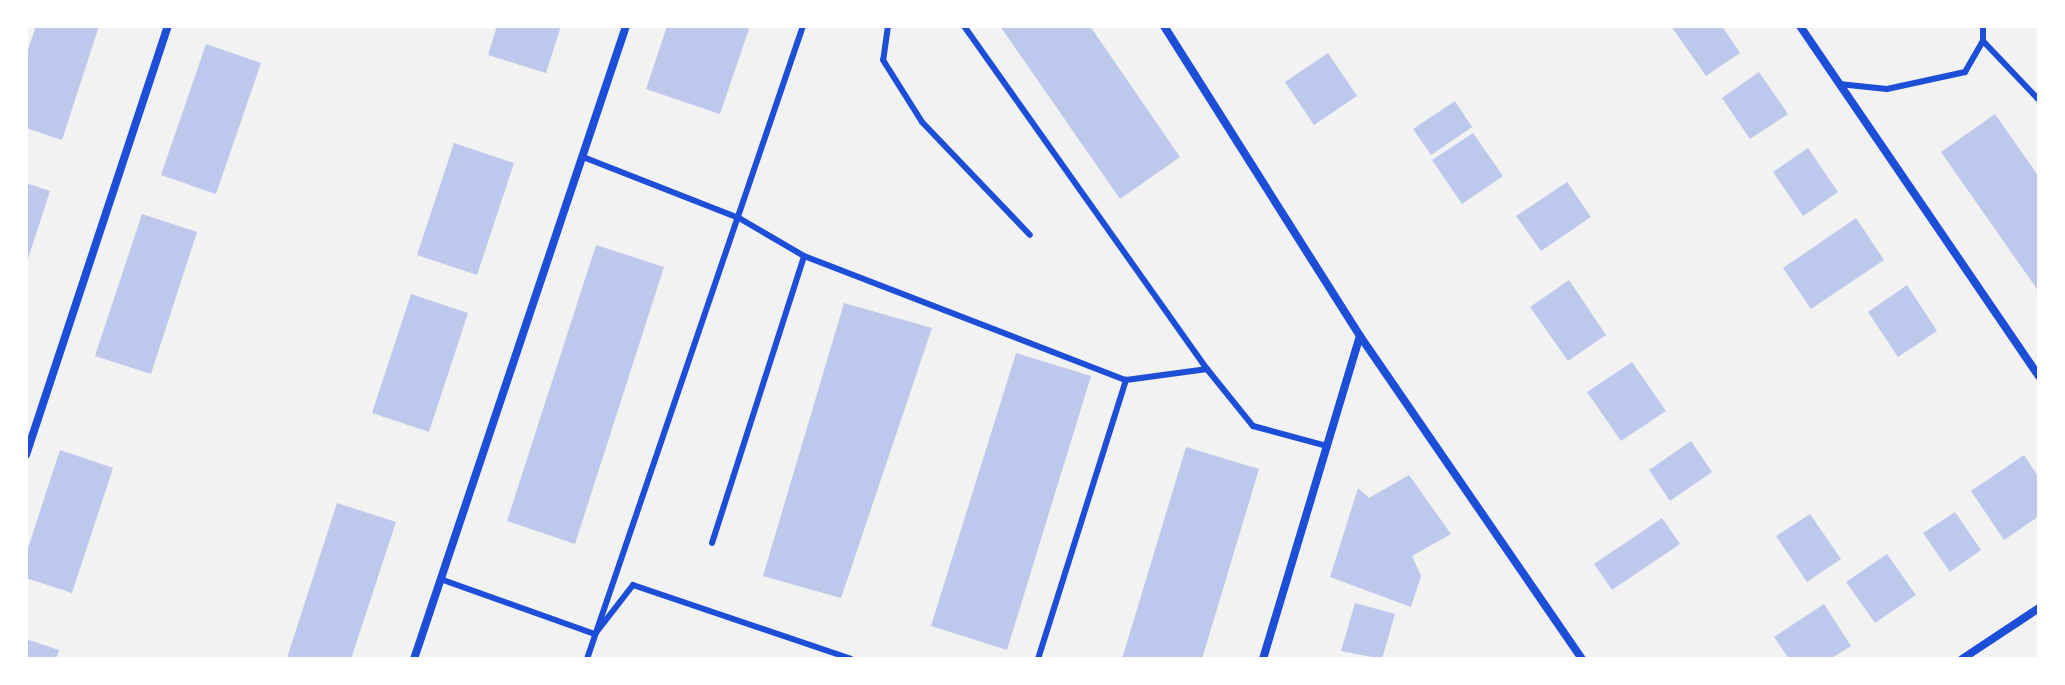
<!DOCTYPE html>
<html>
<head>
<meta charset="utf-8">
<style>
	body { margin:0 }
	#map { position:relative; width:2065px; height:685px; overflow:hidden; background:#f2f2f2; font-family:"Noto Serif",serif }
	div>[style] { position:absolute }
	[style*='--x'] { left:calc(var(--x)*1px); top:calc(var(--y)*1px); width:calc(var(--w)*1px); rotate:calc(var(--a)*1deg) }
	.building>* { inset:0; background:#bdc9ec }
	.service>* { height:6px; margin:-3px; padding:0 3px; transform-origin:3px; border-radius:3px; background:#1d4ed8 }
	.minor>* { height:8px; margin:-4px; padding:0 4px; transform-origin:4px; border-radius:4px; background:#1d4ed8 }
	span { translate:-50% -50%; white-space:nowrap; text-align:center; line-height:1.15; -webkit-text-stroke:6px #fff; paint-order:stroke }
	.frame { position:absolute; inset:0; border:28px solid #fff; pointer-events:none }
</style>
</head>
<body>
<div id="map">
	<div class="building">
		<i style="clip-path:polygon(36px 26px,99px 26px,62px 140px,26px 128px,26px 55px)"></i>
		<i style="clip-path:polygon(497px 26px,561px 26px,546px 73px,488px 55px)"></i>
		<i style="clip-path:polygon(667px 26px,750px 26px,720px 114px,646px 89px)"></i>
		<i style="clip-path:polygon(1000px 26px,1090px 26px,1180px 157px,1120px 199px)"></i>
		<i style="clip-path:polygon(1671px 26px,1722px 26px,1740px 53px,1706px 76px)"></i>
		<i style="clip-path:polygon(206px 44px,261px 63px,216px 194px,161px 175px)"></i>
		<i style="clip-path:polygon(1328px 53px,1357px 96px,1314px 125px,1285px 82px)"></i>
		<i style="clip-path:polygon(1759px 72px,1788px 114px,1750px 139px,1722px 98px)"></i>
		<i style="clip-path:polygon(1455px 101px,1472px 127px,1431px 155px,1413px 129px)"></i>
		<i style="clip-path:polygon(1995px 114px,2039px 177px,2039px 292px,1941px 152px)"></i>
		<i style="clip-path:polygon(1473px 133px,1503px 176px,1462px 204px,1432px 160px)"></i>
		<i style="clip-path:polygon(454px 143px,514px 163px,477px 275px,417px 255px)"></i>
		<i style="clip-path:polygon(1808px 148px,1838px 192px,1803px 216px,1773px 172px)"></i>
		<i style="clip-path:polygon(1567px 182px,1591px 217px,1541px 251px,1516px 216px)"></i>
		<i style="clip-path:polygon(26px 183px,50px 191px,27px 262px,26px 262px)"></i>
		<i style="clip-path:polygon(142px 214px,197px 232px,151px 374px,95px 356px)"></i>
		<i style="clip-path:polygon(1856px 218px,1884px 260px,1811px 309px,1783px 268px)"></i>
		<i style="clip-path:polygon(596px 245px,664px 267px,575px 544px,507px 521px)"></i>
		<i style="clip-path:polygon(1569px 280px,1606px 335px,1568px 361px,1530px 307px)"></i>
		<i style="clip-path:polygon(1907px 285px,1937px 331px,1898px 357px,1868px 312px)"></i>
		<i style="clip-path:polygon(411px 294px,468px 313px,429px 432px,372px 413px)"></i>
		<i style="clip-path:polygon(844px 303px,932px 328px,841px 598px,763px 576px)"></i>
		<i style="clip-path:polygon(1016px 353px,1091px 376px,1007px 650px,931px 626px)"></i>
		<i style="clip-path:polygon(1632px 362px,1666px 411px,1621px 441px,1587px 392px)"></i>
		<i style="clip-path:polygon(1691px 441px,1712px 472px,1670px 501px,1649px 470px)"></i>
		<i style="clip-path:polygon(1186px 447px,1259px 469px,1202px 659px,1122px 659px)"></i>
		<i style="clip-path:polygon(60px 450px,113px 468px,72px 593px,26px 578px,26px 554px)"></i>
		<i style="clip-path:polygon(2024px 455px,2039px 478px,2039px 516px,2004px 540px,1971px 491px)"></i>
		<i style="clip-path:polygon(1409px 475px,1451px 534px,1412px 556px,1421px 576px,1411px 607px,1330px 577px,1358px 488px,1369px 498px)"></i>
		<i style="clip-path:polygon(337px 503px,396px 522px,351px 659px,291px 659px,287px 658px)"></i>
		<i style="clip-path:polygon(1955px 512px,1981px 550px,1950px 572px,1923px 533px)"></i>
		<i style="clip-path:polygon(1810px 514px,1841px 559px,1807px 582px,1776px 536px)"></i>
		<i style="clip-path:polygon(1662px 518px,1680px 544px,1612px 590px,1594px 564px)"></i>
		<i style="clip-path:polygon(1887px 554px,1916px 595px,1875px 623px,1846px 582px)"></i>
		<i style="clip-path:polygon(1355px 603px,1395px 614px,1382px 659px,1341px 651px)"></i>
		<i style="clip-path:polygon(1824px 604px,1851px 646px,1830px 659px,1789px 659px,1774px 637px)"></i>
		<i style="clip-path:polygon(26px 639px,59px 650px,56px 659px,26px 659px)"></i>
	</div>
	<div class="service">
		<i style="--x:888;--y:26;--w:34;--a:98"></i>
		<i style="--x:883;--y:60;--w:73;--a:57.8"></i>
		<i style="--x:922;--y:122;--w:156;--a:46.3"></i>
		<i style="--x:964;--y:26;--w:420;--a:54.7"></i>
		<i style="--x:1983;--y:41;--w:81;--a:46.5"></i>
		<i style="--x:1839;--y:84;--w:48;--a:5.9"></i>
		<i style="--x:1887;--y:89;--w:80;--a:-12.3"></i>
		<i style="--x:1965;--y:72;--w:36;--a:-60"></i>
		<i style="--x:1983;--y:41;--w:15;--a:-90"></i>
		<i style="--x:583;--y:157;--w:168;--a:21.4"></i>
		<i style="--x:739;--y:218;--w:75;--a:30.3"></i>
		<i style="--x:804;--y:256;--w:345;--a:21.1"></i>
		<i style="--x:712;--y:543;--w:301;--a:-72.2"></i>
		<i style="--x:443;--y:580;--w:161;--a:19.6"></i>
		<i style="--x:595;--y:634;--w:62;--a:-52.2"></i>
		<i style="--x:633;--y:585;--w:230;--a:18.7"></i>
		<i style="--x:587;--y:659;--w:669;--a:-71.16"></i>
		<i style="--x:1038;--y:659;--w:293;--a:-72.5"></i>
		<i style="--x:1126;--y:380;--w:82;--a:-7.7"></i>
		<i style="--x:1207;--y:369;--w:73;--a:51.1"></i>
		<i style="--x:1253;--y:426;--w:77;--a:15.1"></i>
	</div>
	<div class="minor">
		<i style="--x:1164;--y:26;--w:367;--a:57.7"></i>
		<i style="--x:1360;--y:336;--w:392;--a:55.5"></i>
		<i style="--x:1800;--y:26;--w:424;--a:55.7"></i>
		<i style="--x:26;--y:455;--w:452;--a:-71.7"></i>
		<i style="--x:414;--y:659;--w:668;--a:-71.48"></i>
		<i style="--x:1263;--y:659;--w:337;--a:-73.3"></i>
		<i style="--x:1962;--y:659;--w:92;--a:-33.5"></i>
	</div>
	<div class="frame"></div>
</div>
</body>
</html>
